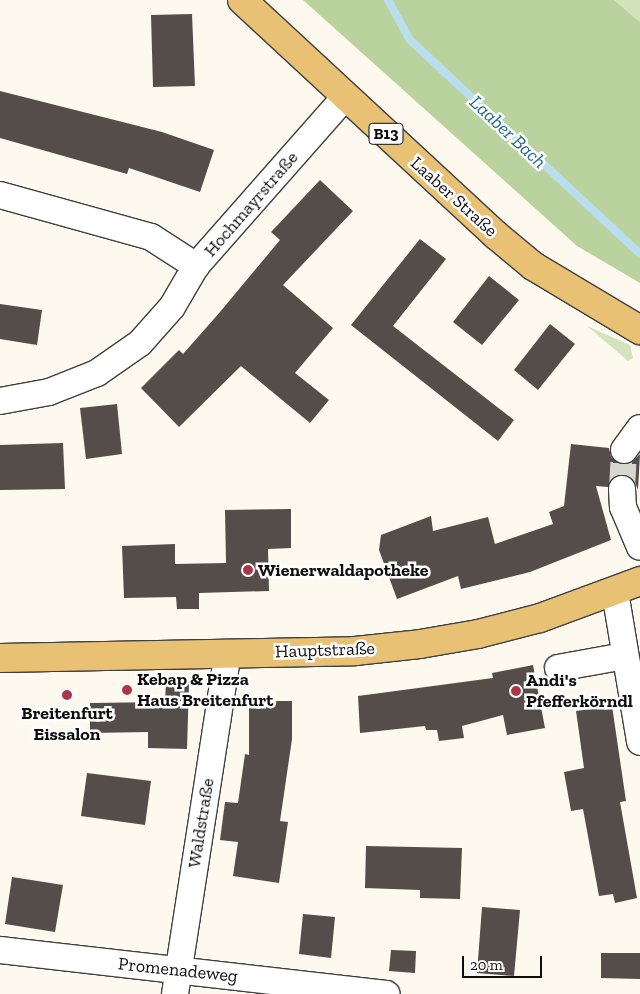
<!DOCTYPE html>
<html>
<head>
<meta charset="utf-8">
<style>
	body { margin:0 }
	#map { position:relative; width:640px; height:994px; overflow:hidden; background:#fdf9ef; font-family:"Zilla Slab",serif }
	div>[style] { position:absolute }
	[style*='--x'] { left:calc(var(--x)*1px); top:calc(var(--y)*1px); width:calc(var(--w)*1px); rotate:calc(var(--a)*1deg) }
	.green>* { inset:0; background:#d4e3bc }
	.forest>* { inset:0; background:#bad29d }
	.stream>* { height:8px; margin:-4px; padding:0 4px; transform-origin:4px; border-radius:4px; background:#b9dfee }
	.building>* { inset:0; background:#544d4a }
	.minor-tunnel>* { height:26px; margin-top:-13px; transform-origin:0; background:repeating-linear-gradient(90deg,#d9d6cd 0 26px,transparent 0 39px) }
	.roads { filter:drop-shadow(1px 0 #404040) drop-shadow(-1px 0 #404040) drop-shadow(0 1px #404040) drop-shadow(0 -1px #404040) }
	.minor>* { height:26px; margin:-13px; padding:0 13px; transform-origin:13px; border-radius:13px; background:#fff }
	.major>* { height:28px; margin:-14px; padding:0 14px; transform-origin:14px; border-radius:14px; background:#e8c174 }
	.dots>* { width:14px; height:14px; translate:-50% -50%; box-sizing:border-box; border:2px solid #fff; border-radius:50% }
	span { translate:-50% -50%; white-space:nowrap; text-align:center; line-height:1.15; -webkit-text-stroke:5px #fff; paint-order:stroke }
	.shield-label span { padding:1px 4px; background:#fff; border:1px solid; border-radius:4px; -webkit-text-stroke-width:0 }
	.shield-label { font-size:16px; color:#0d0d0d; font-weight:700 }
	.street-label { font-size:18px; color:#0d0d0d }
	.poi-label { font-size:18px; color:#0d0d0d; font-weight:700 }
	.left { translate:0 -50%; text-align:left }
	.water-label { font-size:19px; color:#256a8f; font-style:italic }
	.scale { position:absolute; left:462px; top:956px; width:80px; height:22px; box-sizing:border-box; border:2px solid #0d0d0d; border-top:0; padding-left:6px; font-size:15px; line-height:18px; white-space:nowrap; color:#0d0d0d; -webkit-text-stroke:4px #fff; paint-order:stroke }
</style>
</head>
<body>
<div id="map">
	<div class="green">
		<i style="clip-path:polygon(614px 0,640px 0,640px 22px)"></i>
		<i style="clip-path:polygon(587px 326px,630px 345px,633px 358px,628px 361px)"></i>
	</div>
	<div class="forest">
		<i style="clip-path:polygon(303px 0,614px 0,640px 22px,640px 283px,577px 246px)"></i>
	</div>
	<div class="stream">
		<i style="--x:388;--y:0;--w:46;--a:61.2"></i>
		<i style="--x:410;--y:40;--w:314;--a:42.9"></i>
	</div>
	<div class="building">
		<i style="clip-path:polygon(192px 14px,195px 86px,153px 87px,151px 15px)"></i>
		<i style="clip-path:polygon(0 91px,162px 132px,214px 150px,200px 192px,129px 168px,127px 174px,0 138px)"></i>
		<i style="clip-path:polygon(320px 180px,353px 211px,283px 285px,333px 328px,295px 373px,329px 400px,310px 423px,241px 366px,179px 427px,141px 388px,179px 350px,183px 354px,220px 312px,280px 240px,271px 232px)"></i>
		<i style="clip-path:polygon(420px 239px,446px 259px,393px 326px,514px 420px,498px 441px,351px 325px)"></i>
		<i style="clip-path:polygon(489px 276px,519px 300px,482px 345px,453px 322px)"></i>
		<i style="clip-path:polygon(0 304px,42px 310px,37px 345px,0 339px)"></i>
		<i style="clip-path:polygon(550px 324px,575px 344px,538px 390px,514px 370px)"></i>
		<i style="clip-path:polygon(117px 404px,122px 454px,86px 459px,80px 408px)"></i>
		<i style="clip-path:polygon(63px 443px,65px 489px,0 490px,0 445px)"></i>
		<i style="clip-path:polygon(571px 444px,609px 448px,611px 457px,622px 465px,631px 463px,640px 454px,638px 490px,634px 480px,622px 474px,613px 477px,608px 487px,596px 486px,611px 540px,530px 572px,461px 589px,458px 576px,397px 599px,379px 550px,381px 535px,431px 516px,433px 531px,488px 517px,495px 544px,553px 524px,549px 512px,564px 506px)"></i>
		<i style="clip-path:polygon(291px 509px,291px 548px,268px 549px,269px 591px,199px 593px,199px 609px,177px 609px,176px 597px,124px 598px,122px 546px,175px 544px,175px 564px,226px 563px,225px 510px)"></i>
		<i style="clip-path:polygon(533px 665px,545px 728px,507px 735px,503px 715px,462px 726px,464px 738px,439px 741px,437px 730px,426px 730px,425px 726px,360px 733px,358px 696px,493px 678px,492px 673px)"></i>
		<i style="clip-path:polygon(166px 682px,189px 683px,187px 749px,148px 748px,148px 732px,90px 733px,90px 703px,165px 702px)"></i>
		<i style="clip-path:polygon(249px 701px,292px 701px,292px 739px,280px 821px,288px 822px,279px 883px,233px 876px,238px 842px,220px 840px,225px 802px,238px 803px,245px 754px,249px 755px)"></i>
		<i style="clip-path:polygon(612px 706px,626px 801px,620px 802px,637px 898px,615px 903px,613px 894px,599px 896px,583px 809px,571px 811px,564px 772px,584px 768px,576px 711px)"></i>
		<i style="clip-path:polygon(87px 773px,151px 781px,145px 825px,81px 816px)"></i>
		<i style="clip-path:polygon(366px 846px,462px 848px,460px 899px,420px 898px,420px 890px,365px 888px)"></i>
		<i style="clip-path:polygon(12px 877px,63px 885px,55px 932px,5px 924px)"></i>
		<i style="clip-path:polygon(482px 907px,520px 910px,514px 976px,477px 973px)"></i>
		<i style="clip-path:polygon(303px 914px,335px 917px,331px 958px,299px 954px)"></i>
		<i style="clip-path:polygon(391px 950px,416px 951px,415px 973px,389px 971px)"></i>
		<i style="clip-path:polygon(601px 953px,640px 953px,640px 979px,601px 978px)"></i>
	</div>
	<div class="minor-tunnel">
		<i style="--x:622;--y:489;--w:39;--a:-87"></i>
	</div>
	<div class="roads">
		<div class="minor">
			<i style="--x:0;--y:195;--w:157;--a:15.5"></i>
			<i style="--x:151;--y:237;--w:54;--a:32.8"></i>
			<i style="--x:196;--y:266;--w:225;--a:-48.6"></i>
			<i style="--x:0;--y:401;--w:50;--a:-10.4"></i>
			<i style="--x:49;--y:392;--w:52;--a:-21.6"></i>
			<i style="--x:97;--y:373;--w:52;--a:-34.9"></i>
			<i style="--x:140;--y:343;--w:48;--a:-48.4"></i>
			<i style="--x:172;--y:307;--w:48;--a:-59.7"></i>
			<i style="--x:624;--y:450;--w:27;--a:-54"></i>
			<i style="--x:622;--y:489;--w:18;--a:87"></i>
			<i style="--x:623;--y:507;--w:43;--a:67"></i>
			<i style="--x:615;--y:592;--w:152;--a:80.5"></i>
			<i style="--x:558;--y:668;--w:68;--a:-10.2"></i>
			<i style="--x:0;--y:950;--w:389;--a:6.5"></i>
			<i style="--x:175;--y:994;--w:345;--a:-81.2"></i>
		</div>
		<div class="major">
			<i style="--x:242;--y:0;--w:347;--a:42.8"></i>
			<i style="--x:497;--y:236;--w:47;--a:39.8"></i>
			<i style="--x:533;--y:266;--w:125;--a:30.9"></i>
			<i style="--x:0;--y:658;--w:355;--a:-1.1"></i>
			<i style="--x:355;--y:651;--w:65;--a:-6.1"></i>
			<i style="--x:420;--y:644;--w:59;--a:-9.8"></i>
			<i style="--x:478;--y:634;--w:64;--a:-14.5"></i>
			<i style="--x:540;--y:618;--w:107;--a:-20.3"></i>
		</div>
	</div>
	<div class="dots">
		<i style="left:248px;top:570px;background:#ac3646"></i>
		<i style="left:127px;top:690px;background:#ac3646"></i>
		<i style="left:516px;top:691px;background:#ac3646"></i>
		<i style="left:67px;top:695px;background:#ac3646"></i>
	</div>
	<div class="shield-label">
		<span style="left:386px;top:134px">B13</span>
	</div>
	<div class="street-label">
		<span style="left:454px;top:197px;rotate:42deg">Laaber Straße</span>
		<span style="left:251px;top:204px;rotate:-49deg">Hochmayrstraße</span>
		<span style="left:325px;top:650px;rotate:-2deg">Hauptstraße</span>
		<span style="left:201px;top:823px;rotate:-81deg">Waldstraße</span>
		<span style="left:178px;top:970px;rotate:6deg">Promenadeweg</span>
	</div>
	<div class="poi-label">
		<span class="left" style="left:258px;top:570px">Wienerwaldapotheke</span>
		<span class="left" style="left:137px;top:690px">Kebap &amp; Pizza<br>Haus Breitenfurt</span>
		<span class="left" style="left:526px;top:691px">Andi's<br>Pfefferkörndl</span>
		<span style="left:67px;top:724px">Breitenfurt<br>Eissalon</span>
	</div>
	<div class="water-label">
		<span style="left:508px;top:132px;rotate:43deg">Laaber Bach</span>
	</div>
	<div class="scale">20 m</div>
</div>
</body>
</html>
